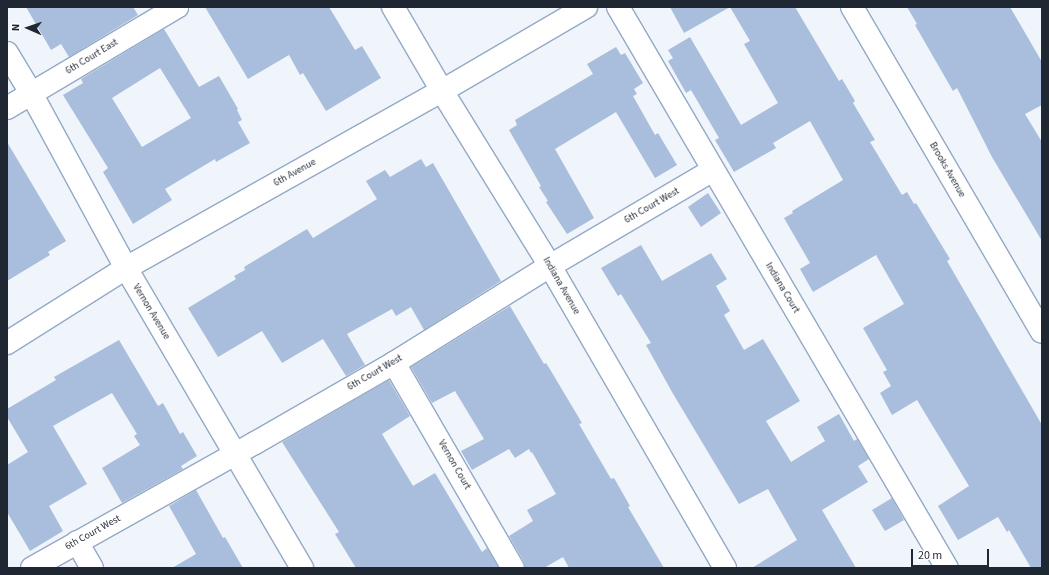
<!DOCTYPE html>
<html>
<head>
<meta charset="utf-8">
<style>
	body { margin:0 }
	#map { position:relative; width:1049px; height:575px; overflow:hidden; background:#f0f4fb; font-family:"Source Sans 3",sans-serif }
	div>[style] { position:absolute }
	[style*='--x'] { left:calc(var(--x)*1px); top:calc(var(--y)*1px); width:calc(var(--w)*1px); rotate:calc(var(--a)*1deg) }
	.building>* { inset:0; background:#a8bedc }
	.roads { filter:drop-shadow(1px 0 #93a9c6) drop-shadow(-1px 0 #93a9c6) drop-shadow(0 1px #93a9c6) drop-shadow(0 -1px #93a9c6) }
	.minor>* { height:22px; margin:-11px; padding:0 11px; transform-origin:11px; border-radius:11px; background:#fff }
	span { translate:-50% -50%; white-space:nowrap; text-align:center; line-height:1.15; -webkit-text-stroke:4px #fff; paint-order:stroke }
	.street-label { font-size:10px; color:#1f2733 }
	.frame { position:absolute; inset:0; border:8px solid #1f2733; pointer-events:none }
	.north { position:absolute; left:8px; top:8px; width:40px; height:40px; -webkit-text-stroke:3px #fff; paint-order:stroke; rotate:272deg; font-size:11px; font-weight:700; line-height:16px; text-align:center; color:#1f2733 }
	.north::after { content:''; display:block; margin:auto; width:14px; height:18px; background:#1f2733; clip-path:polygon(50% 0,100% 100%,50% 72%,0 100%) }
	.scale { position:absolute; left:911px; top:549px; width:78px; height:18px; box-sizing:border-box; border:2px solid #1f2733; border-top:0; padding-left:5px; font-size:12px; line-height:14px; white-space:nowrap; color:#1f2733; -webkit-text-stroke:3px #fff; paint-order:stroke }
</style>
</head>
<body>
<div id="map">
	<div class="building">
		<i style="clip-path:polygon(26px 7px,133px 7px,138px 15px,69px 57px,61px 44px,51px 50px)"></i>
		<i style="clip-path:polygon(205px 7px,329px 7px,355px 50px,362px 46px,381px 78px,326px 111px,303px 73px,300px 75px,289px 55px,248px 79px)"></i>
		<i style="clip-path:polygon(670px 7px,730px 7px,684px 33px)"></i>
		<i style="clip-path:polygon(730px 7px,795px 7px,833px 71px,839px 81px,842px 79px,855px 101px,853px 103px,875px 140px,870px 142px,902px 195px,907px 192px,914px 204px,916px 203px,950px 259px,947px 261px,1042px 425px,1042px 568px,1031px 568px,1009px 530px,1007px 532px,998px 517px,958px 540px,938px 506px,969px 486px,917px 400px,892px 415px,880px 393px,891px 386px,883px 372px,887px 370px,863px 328px,904px 304px,876px 255px,813px 292px,800px 269px,810px 263px,784px 218px,793px 213px,792px 211px,843px 180px,810px 121px,773px 143px,776px 148px,734px 172px,715px 140px,719px 138px,691px 90px,686px 93px,668px 61px,673px 58px,668px 50px,690px 37px,741px 125px,778px 103px,744px 44px,750px 41px)"></i>
		<i style="clip-path:polygon(907px 7px,1010px 7px,1042px 62px,1042px 105px,1025px 114px,1042px 142px,1042px 241px,992px 157px,957px 88px,953px 91px,915px 25px,917px 24px)"></i>
		<i style="clip-path:polygon(evenodd,164px 29px,199px 87px,219px 76px,238px 109px,237px 110px,242px 120px,238px 122px,250px 143px,216px 162px,215px 159px,165px 189px,172px 200px,133px 224px,103px 172px,108px 168px,63px 95px,83px 83px,81px 79px,164px 29px,160px 68px,191px 118px,142px 147px,112px 98px,160px 68px)"></i>
		<i style="clip-path:polygon(616px 47px,621px 55px,625px 53px,643px 83px,634px 89px,637px 94px,633px 96px,655px 135px,658px 133px,677px 165px,655px 178px,616px 112px,555px 149px,594px 218px,567px 234px,546px 202px,548px 201px,539px 187px,541px 186px,509px 130px,517px 125px,515px 120px,593px 74px,587px 64px)"></i>
		<i style="clip-path:polygon(7px 142px,66px 241px,48px 252px,50px 255px,7px 281px)"></i>
		<i style="clip-path:polygon(421px 159px,426px 167px,433px 163px,501px 281px,424px 330px,411px 307px,396px 316px,392px 309px,347px 334px,365px 365px,346px 376px,323px 339px,282px 363px,262px 331px,218px 357px,188px 308px,236px 279px,234px 276px,245px 270px,244px 267px,307px 229px,313px 238px,377px 199px,366px 181px,385px 170px,390px 177px)"></i>
		<i style="clip-path:polygon(708px 193px,721px 213px,701px 227px,688px 207px)"></i>
		<i style="clip-path:polygon(641px 245px,662px 281px,711px 253px,727px 279px,716px 286px,730px 311px,724px 315px,744px 350px,763px 339px,800px 401px,766px 421px,791px 462px,825px 441px,817px 427px,839px 414px,854px 441px,857px 439px,869px 459px,858px 466px,868px 482px,822px 510px,856px 568px,752px 568px,797px 540px,768px 489px,739px 504px,672px 392px,646px 345px,651px 343px,621px 294px,618px 296px,601px 268px)"></i>
		<i style="clip-path:polygon(510px 306px,544px 364px,546px 363px,551px 371px,582px 423px,579px 424px,611px 479px,614px 478px,630px 506px,628px 507px,664px 568px,569px 568px,563px 557px,544px 568px,525px 568px,524px 562px,509px 536px,533px 521px,527px 510px,556px 494px,532px 452px,531px 453px,529px 449px,515px 458px,509px 449px,472px 470px,461px 451px,484px 439px,455px 391px,432px 403px,411px 367px)"></i>
		<i style="clip-path:polygon(119px 340px,158px 406px,163px 403px,180px 434px,183px 432px,197px 456px,181px 466px,183px 469px,122px 503px,102px 468px,140px 445px,134px 436px,137px 434px,112px 393px,85px 408px,53px 426px,87px 484px,49px 506px,63px 531px,30px 551px,7px 512px,7px 465px,28px 452px,7px 417px,7px 409px,56px 380px,54px 377px)"></i>
		<i style="clip-path:polygon(389px 380px,410px 416px,382px 434px,413px 486px,435px 473px,482px 552px,487px 548px,499px 568px,356px 568px,335px 534px,339px 532px,282px 442px)"></i>
		<i style="clip-path:polygon(196px 490px,223px 538px,225px 537px,243px 568px,172px 568px,196px 554px,169px 506px)"></i>
		<i style="clip-path:polygon(892px 498px,904px 520px,885px 531px,872px 510px)"></i>
	</div>
	<div class="roads">
		<div class="minor">
			<i style="--x:393;--y:7;--w:97;--a:59.7"></i>
			<i style="--x:442;--y:91;--w:206;--a:58.3"></i>
			<i style="--x:550;--y:266;--w:349;--a:59.9"></i>
			<i style="--x:618;--y:7;--w:650;--a:59.61"></i>
			<i style="--x:852;--y:7;--w:376;--a:59.7"></i>
			<i style="--x:7;--y:53;--w:47;--a:59"></i>
			<i style="--x:31;--y:93;--w:199;--a:61.5"></i>
			<i style="--x:126;--y:268;--w:348;--a:59.6"></i>
			<i style="--x:7;--y:108;--w:198;--a:-30.7"></i>
			<i style="--x:7;--y:343;--w:141;--a:-32.2"></i>
			<i style="--x:126;--y:268;--w:362;--a:-29.3"></i>
			<i style="--x:442;--y:91;--w:167;--a:-30.3"></i>
			<i style="--x:394;--y:363;--w:237;--a:59.9"></i>
			<i style="--x:77;--y:542;--w:30;--a:60"></i>
			<i style="--x:32;--y:568;--w:256;--a:-29.3"></i>
			<i style="--x:255;--y:443;--w:160;--a:-29.9"></i>
			<i style="--x:394;--y:363;--w:184;--a:-31.9"></i>
			<i style="--x:550;--y:266;--w:189;--a:-30.5"></i>
		</div>
	</div>
	<div class="street-label">
		<span style="left:92px;top:57px;rotate:-31deg">6th Court East</span>
		<span style="left:947px;top:170px;rotate:60deg">Brooks Avenue</span>
		<span style="left:295px;top:173px;rotate:-29deg">6th Avenue</span>
		<span style="left:652px;top:206px;rotate:-30deg">6th Court West</span>
		<span style="left:561px;top:286px;rotate:60deg">Indiana Avenue</span>
		<span style="left:782px;top:288px;rotate:59deg">Indiana Court</span>
		<span style="left:151px;top:312px;rotate:59deg">Vernon Avenue</span>
		<span style="left:375px;top:373px;rotate:-30deg">6th Court West</span>
		<span style="left:454px;top:465px;rotate:60deg">Vernon Court</span>
		<span style="left:93px;top:533px;rotate:-29deg">6th Court West</span>
	</div>
	<div class="frame"></div>
	<div class="north">N</div>
	<div class="scale">20 m</div>
</div>
</body>
</html>
